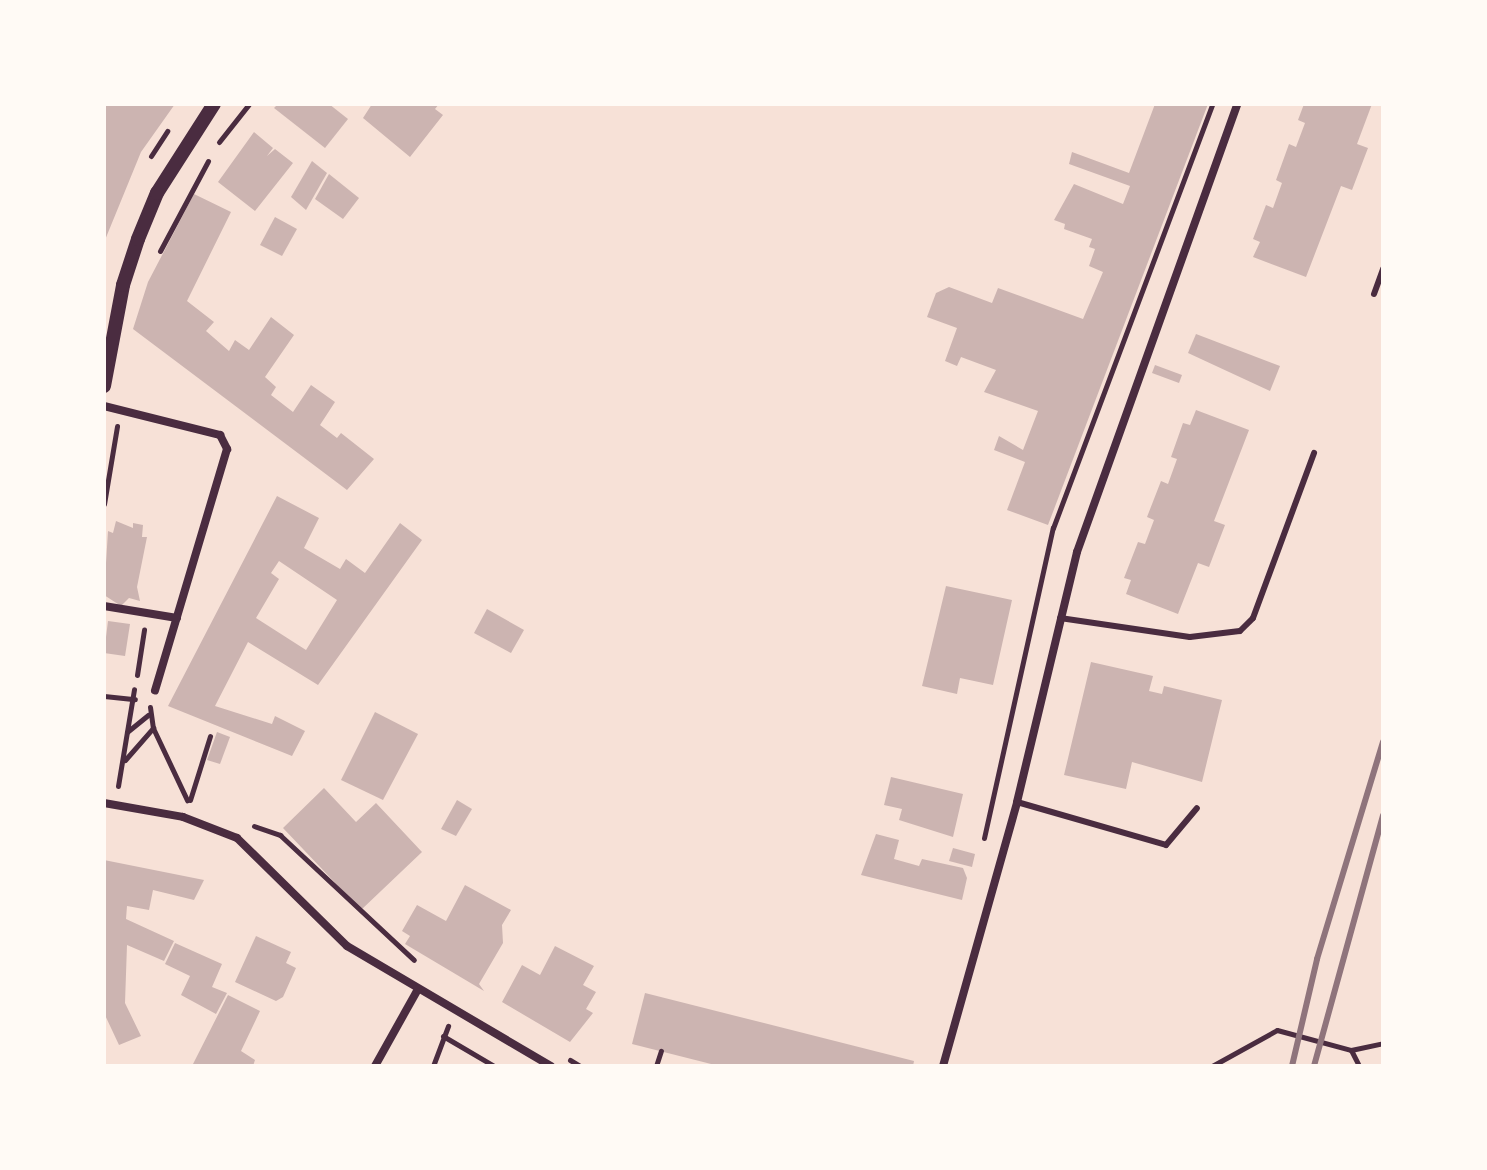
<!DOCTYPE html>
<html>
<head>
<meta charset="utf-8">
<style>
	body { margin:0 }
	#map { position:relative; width:1487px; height:1170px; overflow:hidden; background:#f7e1d7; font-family:Montserrat,sans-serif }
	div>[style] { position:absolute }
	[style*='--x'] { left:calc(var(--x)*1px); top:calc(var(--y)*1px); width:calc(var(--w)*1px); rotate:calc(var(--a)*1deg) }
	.building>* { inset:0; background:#ccb4b1 }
	.path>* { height:5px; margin:-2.5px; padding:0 2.5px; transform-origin:2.5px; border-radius:2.5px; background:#4a2c40 }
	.service>* { height:6px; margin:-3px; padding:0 3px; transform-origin:3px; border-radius:3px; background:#4a2c40 }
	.minor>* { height:8px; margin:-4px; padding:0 4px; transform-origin:4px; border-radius:4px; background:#4a2c40 }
	.tertiary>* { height:14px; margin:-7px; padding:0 7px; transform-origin:7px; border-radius:7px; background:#4a2c40 }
	.rail>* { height:6px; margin:-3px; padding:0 3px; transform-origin:3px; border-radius:3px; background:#8f747c }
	span { translate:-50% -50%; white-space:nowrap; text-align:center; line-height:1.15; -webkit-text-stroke:8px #fffaf5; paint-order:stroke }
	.frame { position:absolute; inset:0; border:106px solid #fffaf5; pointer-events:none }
</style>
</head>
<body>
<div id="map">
	<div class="building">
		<i style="clip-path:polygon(104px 104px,175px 104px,141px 152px,105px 240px)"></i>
		<i style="clip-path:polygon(278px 104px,329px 104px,348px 119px,325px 148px,274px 108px)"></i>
		<i style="clip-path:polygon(372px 104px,439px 104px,435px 109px,443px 115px,410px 157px,363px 118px)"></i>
		<i style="clip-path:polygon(1155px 104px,1208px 104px,1048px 525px,1007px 510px,1025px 462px,994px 450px,999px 436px,1023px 450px,1038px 411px,984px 392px,996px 370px,961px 357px,957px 366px,945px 361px,957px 328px,927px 317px,936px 293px,949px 287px,992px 303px,998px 288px,1083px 319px,1103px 272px,1089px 266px,1095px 249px,1089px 247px,1092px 239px,1064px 229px,1065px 224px,1054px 220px,1074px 184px,1123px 204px,1130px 186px,1069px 164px,1072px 152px,1129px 173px)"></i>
		<i style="clip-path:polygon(1304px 104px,1372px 104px,1357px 144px,1368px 148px,1352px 190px,1341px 186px,1306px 277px,1253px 257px,1260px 242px,1253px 239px,1266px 205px,1273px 208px,1282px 183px,1276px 180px,1289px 144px,1296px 147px,1305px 123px,1298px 120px)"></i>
		<i style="clip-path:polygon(254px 132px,273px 148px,267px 156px,275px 149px,293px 163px,255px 211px,218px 182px)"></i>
		<i style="clip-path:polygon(312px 161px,327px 173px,306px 210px,291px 197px)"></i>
		<i style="clip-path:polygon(329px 174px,359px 198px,343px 219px,315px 199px)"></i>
		<i style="clip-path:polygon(194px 194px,231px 212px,187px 301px,214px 322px,206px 331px,229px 351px,235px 340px,249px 350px,271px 317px,294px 335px,265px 377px,276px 387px,271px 395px,293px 412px,311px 385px,335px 402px,320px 425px,337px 438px,341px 433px,374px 459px,347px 490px,133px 329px,148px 282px)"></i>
		<i style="clip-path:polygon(275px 217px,297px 229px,282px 256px,260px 245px)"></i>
		<i style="clip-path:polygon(1196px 334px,1280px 366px,1270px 391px,1188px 353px)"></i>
		<i style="clip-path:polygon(1155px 365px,1182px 375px,1179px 383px,1152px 373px)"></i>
		<i style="clip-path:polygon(1196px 410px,1249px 430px,1214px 521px,1225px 525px,1209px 567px,1198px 563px,1178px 614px,1126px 594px,1131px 580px,1124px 578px,1138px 542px,1145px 544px,1154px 520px,1147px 517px,1161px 481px,1168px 484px,1177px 459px,1171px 457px,1183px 423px,1190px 425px)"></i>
		<i style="clip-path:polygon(evenodd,277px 496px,319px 518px,304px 548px,340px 569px,346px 559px,365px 573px,400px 523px,422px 540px,318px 685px,248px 642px,215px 706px,272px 724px,275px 716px,305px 731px,292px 756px,168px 706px,277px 496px,279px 561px,337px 600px,306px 650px,256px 618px,279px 579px,271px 573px,279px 561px)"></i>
		<i style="clip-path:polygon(116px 521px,133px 528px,133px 523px,143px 525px,142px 537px,147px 537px,137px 587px,140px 601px,129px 598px,121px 606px,104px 595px,108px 531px,113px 533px)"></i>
		<i style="clip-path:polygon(946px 586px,1012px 600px,993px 685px,960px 678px,957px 694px,922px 686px)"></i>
		<i style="clip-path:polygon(487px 609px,524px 630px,511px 653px,474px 633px)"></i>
		<i style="clip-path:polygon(108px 621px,130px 624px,125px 656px,104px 653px)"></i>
		<i style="clip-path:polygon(1091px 662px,1153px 676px,1149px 691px,1162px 694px,1164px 686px,1222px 700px,1202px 782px,1132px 762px,1126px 789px,1064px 775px)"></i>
		<i style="clip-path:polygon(375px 712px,418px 734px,383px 800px,341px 780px)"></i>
		<i style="clip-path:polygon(217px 732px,230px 737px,220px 764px,207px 760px)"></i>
		<i style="clip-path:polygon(891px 777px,963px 794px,953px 837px,899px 820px,902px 809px,884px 805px)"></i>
		<i style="clip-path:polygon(324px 788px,356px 822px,376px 803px,422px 852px,361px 910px,283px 828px)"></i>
		<i style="clip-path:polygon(457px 800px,472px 809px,456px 836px,441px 829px)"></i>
		<i style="clip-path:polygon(876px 834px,899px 840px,894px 859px,919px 866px,922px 859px,963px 868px,967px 878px,962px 900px,861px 875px)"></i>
		<i style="clip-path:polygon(953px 848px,975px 854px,972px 867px,949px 861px)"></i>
		<i style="clip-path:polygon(104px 860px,204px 880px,194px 900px,153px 890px,149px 910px,127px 906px,126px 919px,174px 941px,164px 961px,127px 945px,125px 1003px,141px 1036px,119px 1045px,104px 1013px)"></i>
		<i style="clip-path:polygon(465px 885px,511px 910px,502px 925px,503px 943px,479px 984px,484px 991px,405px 944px,410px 936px,402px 931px,417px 905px,446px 921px)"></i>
		<i style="clip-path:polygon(256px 936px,291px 952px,286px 963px,296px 968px,283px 997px,276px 1001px,235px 982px)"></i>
		<i style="clip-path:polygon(175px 943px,222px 964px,212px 987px,227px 993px,216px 1014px,181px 995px,190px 976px,165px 964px)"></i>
		<i style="clip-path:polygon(555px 946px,594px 966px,583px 985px,596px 992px,586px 1009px,593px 1013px,570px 1042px,502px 1002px,522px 965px,540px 975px)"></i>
		<i style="clip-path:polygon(645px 993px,914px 1061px,913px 1066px,719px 1066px,632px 1044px)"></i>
		<i style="clip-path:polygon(228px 995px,260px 1011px,241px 1051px,255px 1060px,253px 1066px,192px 1066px)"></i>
	</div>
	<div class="path">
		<i style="--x:219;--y:142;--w:48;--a:-51.7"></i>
		<i style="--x:151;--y:156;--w:30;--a:-57"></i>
		<i style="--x:160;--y:251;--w:102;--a:-61.9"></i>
		<i style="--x:104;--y:504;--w:79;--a:-80.5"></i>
		<i style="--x:137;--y:675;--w:46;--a:-81.2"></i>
		<i style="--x:104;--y:696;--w:31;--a:6"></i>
		<i style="--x:150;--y:707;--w:21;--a:82"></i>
		<i style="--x:153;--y:728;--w:80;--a:64.7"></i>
		<i style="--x:127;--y:732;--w:27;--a:-39"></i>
		<i style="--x:125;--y:760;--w:43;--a:-48.8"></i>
		<i style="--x:118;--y:786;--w:98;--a:-80.6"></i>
		<i style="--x:190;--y:800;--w:67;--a:-72.6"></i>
		<i style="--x:254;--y:826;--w:28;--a:19"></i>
		<i style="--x:280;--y:835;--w:183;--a:43"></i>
		<i style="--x:984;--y:838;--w:318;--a:-77.5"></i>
		<i style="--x:1053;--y:528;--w:453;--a:-69.4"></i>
		<i style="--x:443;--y:1036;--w:59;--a:30.5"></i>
		<i style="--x:1351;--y:1050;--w:18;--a:63"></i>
		<i style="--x:570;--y:1060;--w:12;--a:31"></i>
		<i style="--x:433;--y:1066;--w:43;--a:-69.4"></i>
		<i style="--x:656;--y:1066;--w:16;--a:-72"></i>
		<i style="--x:1212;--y:1066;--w:74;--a:-29"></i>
		<i style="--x:1277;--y:1030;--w:77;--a:15.1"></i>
		<i style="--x:1351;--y:1050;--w:33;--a:-12"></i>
	</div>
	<div class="service">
		<i style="--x:1374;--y:294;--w:27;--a:-70"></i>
		<i style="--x:1060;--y:618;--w:131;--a:8.3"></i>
		<i style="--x:1190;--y:637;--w:50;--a:-6.8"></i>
		<i style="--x:1240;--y:631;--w:18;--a:-45"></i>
		<i style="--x:1253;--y:618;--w:176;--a:-69.7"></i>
		<i style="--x:1017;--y:802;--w:155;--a:16.1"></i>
		<i style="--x:1166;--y:845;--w:48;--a:-50"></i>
	</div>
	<div class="minor">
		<i style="--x:104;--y:406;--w:120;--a:14"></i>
		<i style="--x:220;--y:435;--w:16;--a:63"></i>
		<i style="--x:227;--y:449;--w:252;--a:106.6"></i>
		<i style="--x:104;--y:606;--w:74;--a:9.3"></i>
		<i style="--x:104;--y:803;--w:80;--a:10"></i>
		<i style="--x:183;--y:817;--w:58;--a:21.3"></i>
		<i style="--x:237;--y:838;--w:154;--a:44.5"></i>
		<i style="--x:347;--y:946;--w:237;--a:30.5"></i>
		<i style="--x:375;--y:1066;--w:88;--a:-60.8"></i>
		<i style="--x:943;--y:1066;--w:274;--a:-74.3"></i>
		<i style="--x:1017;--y:802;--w:257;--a:-76.5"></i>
		<i style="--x:1077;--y:552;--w:476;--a:-70.3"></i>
	</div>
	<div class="tertiary">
		<i style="--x:104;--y:386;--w:103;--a:-79.3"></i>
		<i style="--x:123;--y:285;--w:48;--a:-71.9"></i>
		<i style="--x:138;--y:239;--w:50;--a:-67.6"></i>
		<i style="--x:157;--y:193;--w:106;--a:-57.4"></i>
	</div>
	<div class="rail">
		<i style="--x:1292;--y:1066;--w:110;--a:-76.8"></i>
		<i style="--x:1317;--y:959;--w:227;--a:-73.1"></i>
		<i style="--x:1314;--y:1066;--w:260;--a:-74.6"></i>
	</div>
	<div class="frame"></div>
</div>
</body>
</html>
